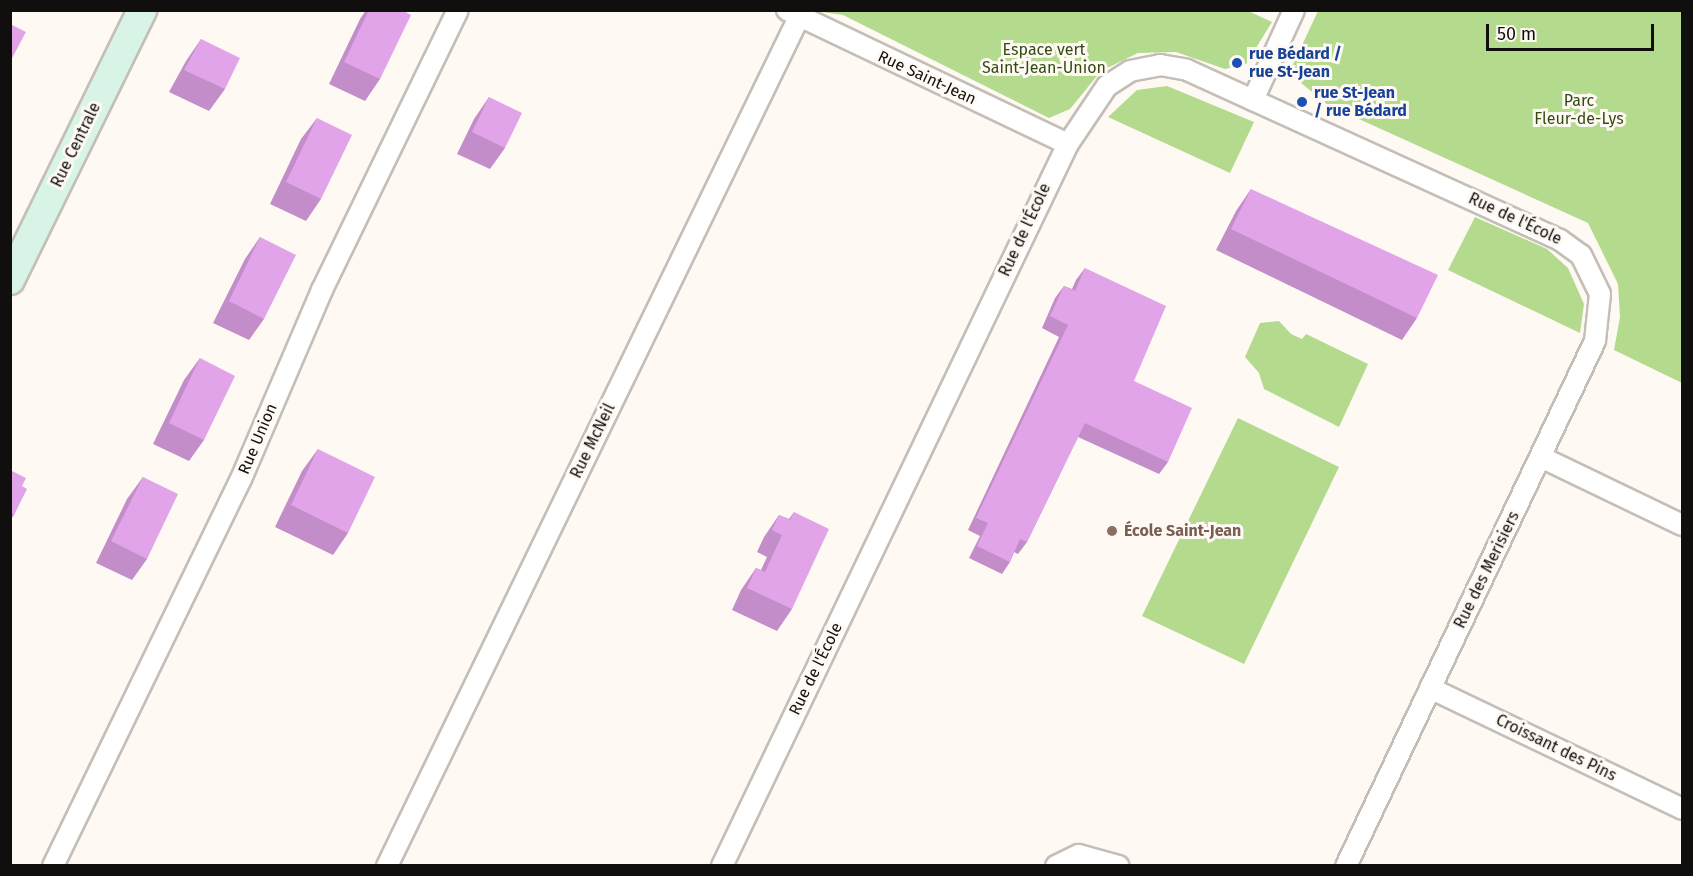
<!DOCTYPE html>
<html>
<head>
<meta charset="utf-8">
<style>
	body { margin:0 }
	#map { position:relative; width:1693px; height:876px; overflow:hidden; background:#fff9f4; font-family:"Fira Sans",sans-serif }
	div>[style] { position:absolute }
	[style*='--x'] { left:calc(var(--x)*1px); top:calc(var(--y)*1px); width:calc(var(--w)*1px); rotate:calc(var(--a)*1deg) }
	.green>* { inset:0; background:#b3da8d }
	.roads { filter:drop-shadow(2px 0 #c4beb7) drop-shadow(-2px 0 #c4beb7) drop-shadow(0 2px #c4beb7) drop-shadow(0 -2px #c4beb7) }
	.street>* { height:20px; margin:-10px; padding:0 10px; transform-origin:10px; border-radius:10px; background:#fff }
	.secondary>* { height:28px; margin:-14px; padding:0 14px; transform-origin:14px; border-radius:14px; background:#d7f4e6 }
	.wall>* { inset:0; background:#c28dc8 }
	.building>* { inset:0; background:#e1a4e9 }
	.dots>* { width:16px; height:16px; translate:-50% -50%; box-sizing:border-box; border:3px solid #fff9f4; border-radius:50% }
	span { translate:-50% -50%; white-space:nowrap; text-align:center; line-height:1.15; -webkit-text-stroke:6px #fff9f4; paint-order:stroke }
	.park-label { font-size:16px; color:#334b13 }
	.transit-label { font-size:16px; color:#164399; font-weight:700 }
	.left { translate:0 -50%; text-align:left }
	.street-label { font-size:16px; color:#110f0d }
	.education-label { font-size:16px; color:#785e54; font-weight:700 }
	.frame { position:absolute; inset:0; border:12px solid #110f0d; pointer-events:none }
	.scale { position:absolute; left:1486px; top:24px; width:168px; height:27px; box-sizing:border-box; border:3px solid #110f0d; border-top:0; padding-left:8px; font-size:18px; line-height:21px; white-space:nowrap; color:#110f0d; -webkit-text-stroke:4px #fff9f4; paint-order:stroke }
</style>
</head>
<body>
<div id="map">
	<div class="green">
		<i style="clip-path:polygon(1248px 11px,1272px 22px,1246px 64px,1225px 69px,1176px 52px,1138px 53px,1101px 71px,1070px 109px,1049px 118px,843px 15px,815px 11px)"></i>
		<i style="clip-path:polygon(1318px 11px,1682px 11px,1682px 383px,1614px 350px,1620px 317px,1618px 284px,1588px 223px,1328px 105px,1289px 73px)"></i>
		<i style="clip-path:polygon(1167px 86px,1254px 122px,1230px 173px,1108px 117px,1137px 90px)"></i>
		<i style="clip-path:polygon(1475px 217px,1547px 249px,1568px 268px,1584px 304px,1580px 333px,1448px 270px)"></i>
		<i style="clip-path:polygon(1279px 321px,1291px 334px,1302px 339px,1306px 334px,1368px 364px,1339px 427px,1264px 389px,1259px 373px,1245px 357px,1260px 323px)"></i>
		<i style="clip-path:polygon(1238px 418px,1339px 467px,1244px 664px,1142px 616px)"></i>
	</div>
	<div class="roads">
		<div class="street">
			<i style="--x:787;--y:10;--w:311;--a:25.5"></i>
			<i style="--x:1253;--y:100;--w:99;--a:-65.5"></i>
			<i style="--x:1541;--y:457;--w:157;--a:25.7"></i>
			<i style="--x:1430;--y:688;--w:280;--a:25.6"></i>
			<i style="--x:53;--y:866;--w:430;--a:-64.1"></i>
			<i style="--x:241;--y:479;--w:206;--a:-66.8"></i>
			<i style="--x:322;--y:290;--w:311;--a:-64.1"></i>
			<i style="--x:387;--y:866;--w:944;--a:-64.11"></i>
			<i style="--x:722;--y:866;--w:801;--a:-64.4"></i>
			<i style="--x:1068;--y:144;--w:70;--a:-56.1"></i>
			<i style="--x:1107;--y:86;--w:27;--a:-33"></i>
			<i style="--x:1130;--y:71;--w:31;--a:-11"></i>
			<i style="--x:1160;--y:65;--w:27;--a:10"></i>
			<i style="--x:1187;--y:70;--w:410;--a:24.5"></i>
			<i style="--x:1560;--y:240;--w:26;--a:36"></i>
			<i style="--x:1581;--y:255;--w:43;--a:64"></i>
			<i style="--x:1600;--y:294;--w:47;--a:96.1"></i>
			<i style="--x:1595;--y:341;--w:581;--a:115.37"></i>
			<i style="--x:1056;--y:866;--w:25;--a:-26"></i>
			<i style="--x:1079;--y:855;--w:41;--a:15.4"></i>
		</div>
		<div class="secondary">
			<i style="--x:10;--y:280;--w:301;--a:-63.9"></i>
		</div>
	</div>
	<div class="wall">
		<i style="clip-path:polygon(366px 10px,402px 10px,380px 79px,365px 101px,329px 84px,360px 19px)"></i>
		<i style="clip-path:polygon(201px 39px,225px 89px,209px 111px,169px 92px,186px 61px)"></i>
		<i style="clip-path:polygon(489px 97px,505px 148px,490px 169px,457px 154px,474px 119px)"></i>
		<i style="clip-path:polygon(317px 118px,321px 199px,306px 221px,270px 204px,301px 139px)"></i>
		<i style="clip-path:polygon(1251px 189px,1417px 318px,1402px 340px,1216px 250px,1236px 211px)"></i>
		<i style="clip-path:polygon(260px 237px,264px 319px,249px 340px,213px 323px,245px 259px)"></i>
		<i style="clip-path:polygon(1085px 268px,1168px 462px,1159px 474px,1078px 437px,1027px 542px,1018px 554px,1014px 552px,1010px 562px,1002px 574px,969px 558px,980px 536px,968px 530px,1059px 337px,1042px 328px,1055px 298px,1064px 286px,1072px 289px,1076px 280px)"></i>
		<i style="clip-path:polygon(200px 358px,204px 440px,189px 461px,153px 444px,184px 380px)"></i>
		<i style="clip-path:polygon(318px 449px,348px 533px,333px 555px,275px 527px,302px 471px)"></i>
		<i style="clip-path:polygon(10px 470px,22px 486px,14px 515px,10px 520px)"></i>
		<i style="clip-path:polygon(143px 477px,147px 559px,132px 580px,96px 563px,127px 499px)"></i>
		<i style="clip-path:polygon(794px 512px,792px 609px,777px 631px,732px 610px,741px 590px,756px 568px,761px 570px,767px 557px,757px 552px,764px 537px,779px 515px,789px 519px)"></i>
	</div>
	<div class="building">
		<i style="clip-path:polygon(369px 10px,402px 10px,411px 15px,380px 79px,344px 62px)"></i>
		<i style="clip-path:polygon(10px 24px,26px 32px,10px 62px)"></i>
		<i style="clip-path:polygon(201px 39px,240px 58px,225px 89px,184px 70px)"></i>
		<i style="clip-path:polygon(489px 97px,522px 113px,505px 148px,472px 132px)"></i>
		<i style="clip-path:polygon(317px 118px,352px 135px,321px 199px,286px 182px)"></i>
		<i style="clip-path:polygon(1251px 189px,1438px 275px,1417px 318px,1231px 229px)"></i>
		<i style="clip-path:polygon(260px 237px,296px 255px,264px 319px,229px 301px)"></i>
		<i style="clip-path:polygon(1085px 268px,1166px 306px,1134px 381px,1192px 408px,1168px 462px,1085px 423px,1027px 542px,1020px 539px,1010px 562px,977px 546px,988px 523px,976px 518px,1068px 325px,1050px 316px,1064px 286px,1075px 291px)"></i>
		<i style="clip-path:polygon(200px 358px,235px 376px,204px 440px,169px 423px)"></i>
		<i style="clip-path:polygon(318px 449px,375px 477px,348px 533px,291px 505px)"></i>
		<i style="clip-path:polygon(10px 470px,26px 478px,22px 486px,27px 489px,14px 515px,10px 513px)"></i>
		<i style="clip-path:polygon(143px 477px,178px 494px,147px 559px,111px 541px)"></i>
		<i style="clip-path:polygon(794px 512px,829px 529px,792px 609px,747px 588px,756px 568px,765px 572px,782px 535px,772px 530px,779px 515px,790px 520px)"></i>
	</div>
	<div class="dots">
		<i style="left:1237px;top:63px;background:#1a4fb4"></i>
		<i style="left:1302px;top:102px;background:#1a4fb4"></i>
		<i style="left:1112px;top:531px;background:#8d6e63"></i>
	</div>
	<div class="park-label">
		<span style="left:1044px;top:59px">Espace vert<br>Saint-Jean-Union</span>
		<span style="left:1579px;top:110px">Parc<br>Fleur-de-Lys</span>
	</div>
	<div class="transit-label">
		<span class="left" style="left:1249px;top:63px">rue Bédard /<br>rue St-Jean</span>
		<span class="left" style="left:1314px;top:102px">rue St-Jean<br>/ rue Bédard</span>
	</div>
	<div class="street-label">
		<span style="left:927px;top:78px;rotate:25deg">Rue Saint-Jean</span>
		<span style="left:76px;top:145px;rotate:-64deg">Rue Centrale</span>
		<span style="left:1515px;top:219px;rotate:25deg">Rue de l'École</span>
		<span style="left:1025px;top:230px;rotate:-65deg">Rue de l'École</span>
		<span style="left:258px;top:439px;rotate:-67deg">Rue Union</span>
		<span style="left:593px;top:441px;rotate:-64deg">Rue McNeil</span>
		<span style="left:1487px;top:570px;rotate:-64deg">Rue des Merisiers</span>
		<span style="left:816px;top:669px;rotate:-64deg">Rue de l'École</span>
		<span style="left:1556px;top:748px;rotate:26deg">Croissant des Pins</span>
	</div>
	<div class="education-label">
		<span class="left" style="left:1124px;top:531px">École Saint-Jean</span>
	</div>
	<div class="frame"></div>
	<div class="scale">50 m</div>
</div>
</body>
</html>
